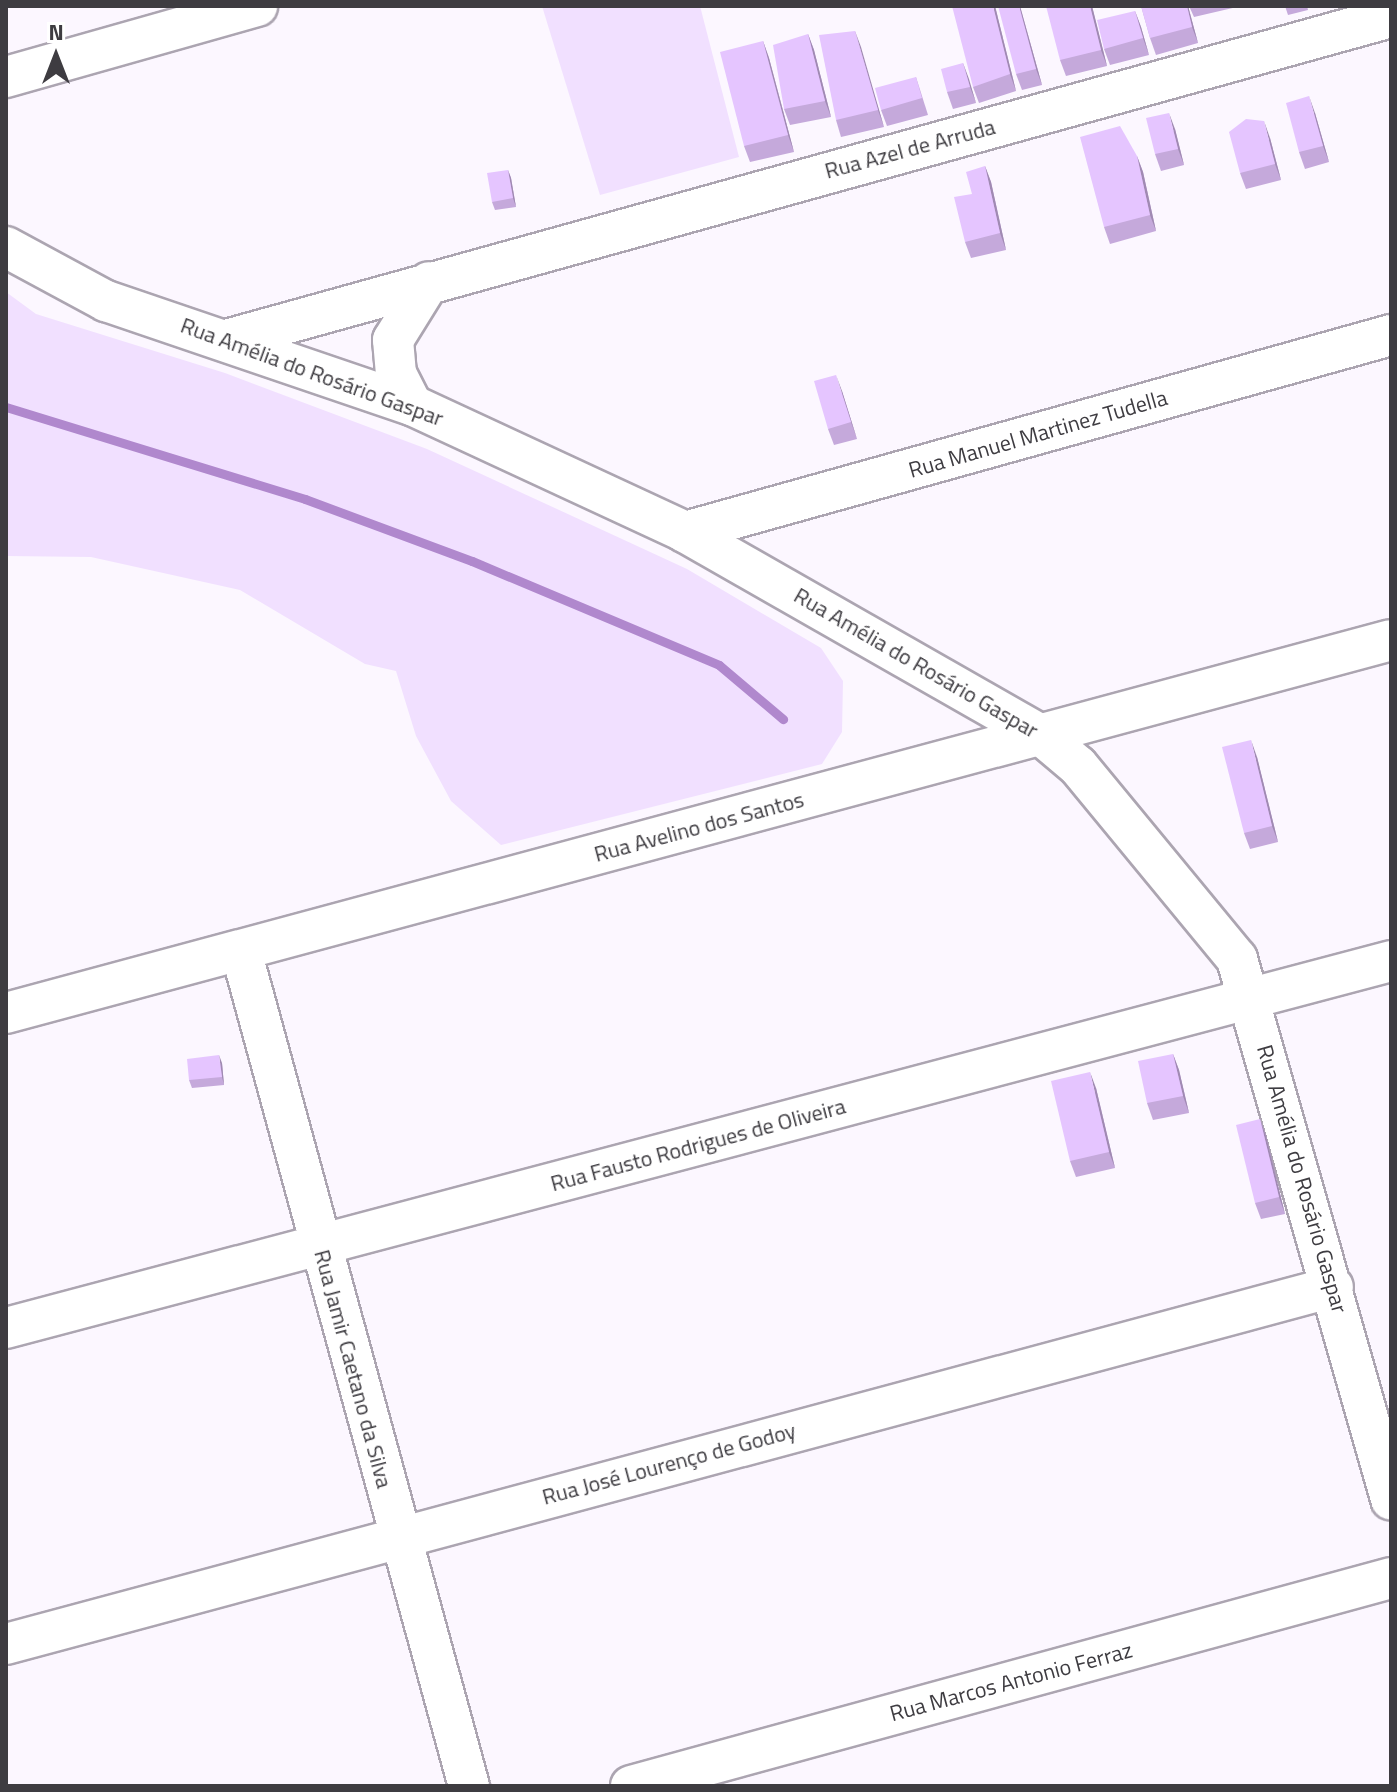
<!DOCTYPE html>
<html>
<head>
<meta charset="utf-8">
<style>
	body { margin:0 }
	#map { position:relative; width:1397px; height:1792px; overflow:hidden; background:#fcf7ff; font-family:"Titillium Web",sans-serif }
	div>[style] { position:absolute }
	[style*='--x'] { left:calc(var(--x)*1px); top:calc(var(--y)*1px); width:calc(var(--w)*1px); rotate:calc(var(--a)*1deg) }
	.green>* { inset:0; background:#f1e0ff }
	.stream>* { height:9px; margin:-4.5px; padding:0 4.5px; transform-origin:4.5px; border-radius:4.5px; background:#b088cd }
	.roads { filter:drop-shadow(2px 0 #aca5b1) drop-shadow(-2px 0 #aca5b1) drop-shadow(0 2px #aca5b1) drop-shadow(0 -2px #aca5b1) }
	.minor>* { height:40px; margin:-20px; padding:0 20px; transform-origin:20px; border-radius:20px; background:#fff }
	.wall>* { inset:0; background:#c5a9db }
	.shaded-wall>* { inset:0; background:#a08ab2 }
	.building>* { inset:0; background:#e5c5ff }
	span { translate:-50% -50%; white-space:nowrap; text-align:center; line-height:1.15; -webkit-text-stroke:6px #fff; paint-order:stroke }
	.street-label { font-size:22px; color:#3e3c41 }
	.frame { position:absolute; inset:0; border:8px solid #3e3c41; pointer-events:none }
	.north { position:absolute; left:16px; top:16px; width:80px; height:80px; -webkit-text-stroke:6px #fff; paint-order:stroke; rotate:0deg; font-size:22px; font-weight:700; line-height:32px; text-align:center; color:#3e3c41 }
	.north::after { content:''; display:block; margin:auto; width:28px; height:36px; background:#3e3c41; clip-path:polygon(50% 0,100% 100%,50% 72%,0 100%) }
</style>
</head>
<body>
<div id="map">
	<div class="green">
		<i style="clip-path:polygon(542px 6px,700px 6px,739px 157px,600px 195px)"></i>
		<i style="clip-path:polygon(6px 292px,36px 314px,225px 373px,427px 449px,687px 569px,821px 648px,843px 681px,842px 732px,822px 764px,501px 845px,451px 801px,416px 736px,396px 671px,365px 664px,240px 590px,91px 557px,6px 556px)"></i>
	</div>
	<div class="stream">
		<i style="--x:6;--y:407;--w:313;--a:17.1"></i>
		<i style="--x:305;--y:499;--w:178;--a:20.4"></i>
		<i style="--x:472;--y:561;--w:268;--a:22.8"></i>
		<i style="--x:719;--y:665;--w:84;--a:40.2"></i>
	</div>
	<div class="roads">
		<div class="minor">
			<i style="--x:6;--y:77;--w:261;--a:-15.8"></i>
			<i style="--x:6;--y:247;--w:114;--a:28.4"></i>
			<i style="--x:106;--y:301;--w:323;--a:18.8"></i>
			<i style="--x:412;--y:405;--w:301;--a:24.9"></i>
			<i style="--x:685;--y:532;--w:410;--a:29.7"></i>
			<i style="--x:1041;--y:735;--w:48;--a:40"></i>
			<i style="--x:1078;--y:766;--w:250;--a:50.5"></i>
			<i style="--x:1237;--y:959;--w:562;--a:74.08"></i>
			<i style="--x:230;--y:339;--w:1205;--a:-15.5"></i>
			<i style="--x:412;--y:405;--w:35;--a:-117"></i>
			<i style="--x:396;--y:374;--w:34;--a:-95"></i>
			<i style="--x:393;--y:340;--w:68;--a:-58.2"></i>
			<i style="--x:685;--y:532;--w:733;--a:-15.59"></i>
			<i style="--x:241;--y:951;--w:866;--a:74.73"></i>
			<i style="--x:6;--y:1013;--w:1434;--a:-15.07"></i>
			<i style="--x:6;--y:1328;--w:1433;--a:-14.84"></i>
			<i style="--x:6;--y:1644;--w:1374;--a:-15.06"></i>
			<i style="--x:631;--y:1786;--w:788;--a:-15.31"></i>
		</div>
	</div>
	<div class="wall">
		<i style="clip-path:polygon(995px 6px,1016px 91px,979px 103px,973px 87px)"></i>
		<i style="clip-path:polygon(1020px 6px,1042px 85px,1022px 90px,1016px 74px)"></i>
		<i style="clip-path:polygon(1092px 6px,1107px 66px,1066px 76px,1060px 60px)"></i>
		<i style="clip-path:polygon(1141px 6px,1188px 6px,1198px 43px,1156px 55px,1150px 38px)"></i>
		<i style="clip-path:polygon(1189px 6px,1236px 6px,1237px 7px,1194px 17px)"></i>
		<i style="clip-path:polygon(1285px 6px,1307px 6px,1308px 10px,1288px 15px)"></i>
		<i style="clip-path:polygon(1135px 11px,1141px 27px,1149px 55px,1110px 65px,1104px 49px)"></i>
		<i style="clip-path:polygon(855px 31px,884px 127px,841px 137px,836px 120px)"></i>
		<i style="clip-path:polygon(808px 34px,814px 50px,831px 117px,790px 125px,784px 109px)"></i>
		<i style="clip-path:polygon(763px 41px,769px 58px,794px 152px,750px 162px,744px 146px)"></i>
		<i style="clip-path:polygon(963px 63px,976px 103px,953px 109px,947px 92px)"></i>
		<i style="clip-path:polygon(916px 77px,928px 115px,887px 126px,881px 110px)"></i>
		<i style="clip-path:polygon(1315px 113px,1329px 162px,1305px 169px,1299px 152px)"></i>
		<i style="clip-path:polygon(1175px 129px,1184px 165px,1161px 171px,1155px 154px)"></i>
		<i style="clip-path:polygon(1270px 138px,1281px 180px,1246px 189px,1240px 173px)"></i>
		<i style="clip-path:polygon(1137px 156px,1143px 172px,1156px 231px,1110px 244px,1104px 227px)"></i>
		<i style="clip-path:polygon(985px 166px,991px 182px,1006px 250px,971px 258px,965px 242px,972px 194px)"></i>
		<i style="clip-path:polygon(508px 170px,511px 178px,516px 207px,495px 210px,492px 202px)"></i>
		<i style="clip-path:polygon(842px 391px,857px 439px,834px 445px,828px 429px)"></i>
		<i style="clip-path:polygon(1257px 757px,1278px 842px,1250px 849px,1244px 833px)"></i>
		<i style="clip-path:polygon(1173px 1054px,1179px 1070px,1189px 1113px,1153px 1120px,1147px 1103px)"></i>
		<i style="clip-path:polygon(222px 1063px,224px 1085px,192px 1088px,189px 1080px)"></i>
		<i style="clip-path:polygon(1096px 1088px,1115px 1168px,1076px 1177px,1070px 1161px)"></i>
		<i style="clip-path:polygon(1260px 1119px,1266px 1136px,1285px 1214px,1261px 1219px,1255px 1203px)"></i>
	</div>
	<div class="shaded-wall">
		<i style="clip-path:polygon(993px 6px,995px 6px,1016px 91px,1010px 74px)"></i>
		<i style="clip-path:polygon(1019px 6px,1020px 6px,1042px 85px,1036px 69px)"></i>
		<i style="clip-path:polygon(1090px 6px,1092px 6px,1107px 66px,1101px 50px)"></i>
		<i style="clip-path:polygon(1187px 6px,1188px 6px,1198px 43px,1192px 27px)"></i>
		<i style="clip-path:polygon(1135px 11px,1141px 27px,1149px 55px,1143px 38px)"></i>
		<i style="clip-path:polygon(855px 31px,861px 47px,884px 127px,878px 110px)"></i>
		<i style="clip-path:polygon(808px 34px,814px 50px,831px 117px,825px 101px)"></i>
		<i style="clip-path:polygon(763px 41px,769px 58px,794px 152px,788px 135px)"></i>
		<i style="clip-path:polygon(963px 63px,969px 79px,976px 103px,970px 87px)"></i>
		<i style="clip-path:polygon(1309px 96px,1315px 113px,1329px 162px,1323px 146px)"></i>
		<i style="clip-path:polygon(1169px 113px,1175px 129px,1184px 165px,1178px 149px)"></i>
		<i style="clip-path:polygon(1264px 121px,1270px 138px,1281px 180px,1275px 164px)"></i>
		<i style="clip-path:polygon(1137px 156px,1143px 172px,1156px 231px,1150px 215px)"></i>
		<i style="clip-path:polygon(985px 166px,991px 182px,1006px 250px,1000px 233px)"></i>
		<i style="clip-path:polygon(508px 170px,511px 178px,516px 207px,513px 198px)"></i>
		<i style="clip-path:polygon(836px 375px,842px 391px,857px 439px,851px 422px)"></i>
		<i style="clip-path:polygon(1251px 740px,1257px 757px,1278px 842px,1272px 826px)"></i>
		<i style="clip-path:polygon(1173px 1054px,1179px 1070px,1189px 1113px,1183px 1096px)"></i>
		<i style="clip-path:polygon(219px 1055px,222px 1063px,224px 1085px,222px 1077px)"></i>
		<i style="clip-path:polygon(1090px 1072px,1096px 1088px,1115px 1168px,1109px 1152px)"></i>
		<i style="clip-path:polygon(1260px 1119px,1266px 1136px,1285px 1214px,1279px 1197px)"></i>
	</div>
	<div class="building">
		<i style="clip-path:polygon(952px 6px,993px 6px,1010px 74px,973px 87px)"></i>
		<i style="clip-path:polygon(998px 6px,1019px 6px,1036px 69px,1016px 74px)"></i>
		<i style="clip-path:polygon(1046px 6px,1090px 6px,1101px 50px,1060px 60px)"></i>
		<i style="clip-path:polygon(1141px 6px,1187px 6px,1192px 27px,1150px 38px)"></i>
		<i style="clip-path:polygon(1135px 11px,1143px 38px,1104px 49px,1097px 20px)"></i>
		<i style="clip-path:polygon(855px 31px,878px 110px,836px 120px,819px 35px)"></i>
		<i style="clip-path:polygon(808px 34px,825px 101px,784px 109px,773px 45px)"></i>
		<i style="clip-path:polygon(763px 41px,788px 135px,744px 146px,720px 52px)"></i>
		<i style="clip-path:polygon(963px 63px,970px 87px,947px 92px,941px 69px)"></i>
		<i style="clip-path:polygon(916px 77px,922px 98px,881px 110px,875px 88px)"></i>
		<i style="clip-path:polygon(1309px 96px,1323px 146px,1299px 152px,1286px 103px)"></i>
		<i style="clip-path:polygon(1169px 113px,1178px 149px,1155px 154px,1146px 118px)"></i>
		<i style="clip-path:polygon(1246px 119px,1264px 121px,1275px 164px,1240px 173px,1229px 132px)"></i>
		<i style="clip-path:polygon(1120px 126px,1137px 156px,1150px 215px,1104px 227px,1080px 137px)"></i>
		<i style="clip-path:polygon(985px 166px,1000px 233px,965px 242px,954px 197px,972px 194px,966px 172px)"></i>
		<i style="clip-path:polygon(508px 170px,513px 198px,492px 202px,487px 173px)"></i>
		<i style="clip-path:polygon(836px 375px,851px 422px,828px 429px,814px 381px)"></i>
		<i style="clip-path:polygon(1251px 740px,1272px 826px,1244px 833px,1222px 747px)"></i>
		<i style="clip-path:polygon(1173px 1054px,1183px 1096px,1147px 1103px,1138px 1061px)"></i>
		<i style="clip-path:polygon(219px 1055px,222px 1077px,189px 1080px,187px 1059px)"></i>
		<i style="clip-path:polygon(1090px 1072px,1109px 1152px,1070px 1161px,1051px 1081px)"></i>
		<i style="clip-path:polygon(1260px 1119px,1279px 1197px,1255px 1203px,1236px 1125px)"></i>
	</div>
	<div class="street-label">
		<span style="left:910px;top:149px;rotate:-15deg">Rua Azel de Arruda</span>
		<span style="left:312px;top:372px;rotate:20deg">Rua Amélia do Rosário Gaspar</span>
		<span style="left:1038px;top:434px;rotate:-16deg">Rua Manuel Martinez Tudella</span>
		<span style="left:916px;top:663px;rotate:30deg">Rua Amélia do Rosário Gaspar</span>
		<span style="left:699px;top:827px;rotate:-15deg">Rua Avelino dos Santos</span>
		<span style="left:698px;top:1145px;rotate:-15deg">Rua Fausto Rodrigues de Oliveira</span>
		<span style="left:1302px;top:1179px;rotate:74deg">Rua Amélia do Rosário Gaspar</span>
		<span style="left:353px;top:1369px;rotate:75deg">Rua Jamir Caetano da Silva</span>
		<span style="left:669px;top:1464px;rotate:-15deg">Rua José Lourenço de Godoy</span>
		<span style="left:1011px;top:1682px;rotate:-15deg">Rua Marcos Antonio Ferraz</span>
	</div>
	<div class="frame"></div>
	<div class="north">N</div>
</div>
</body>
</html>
